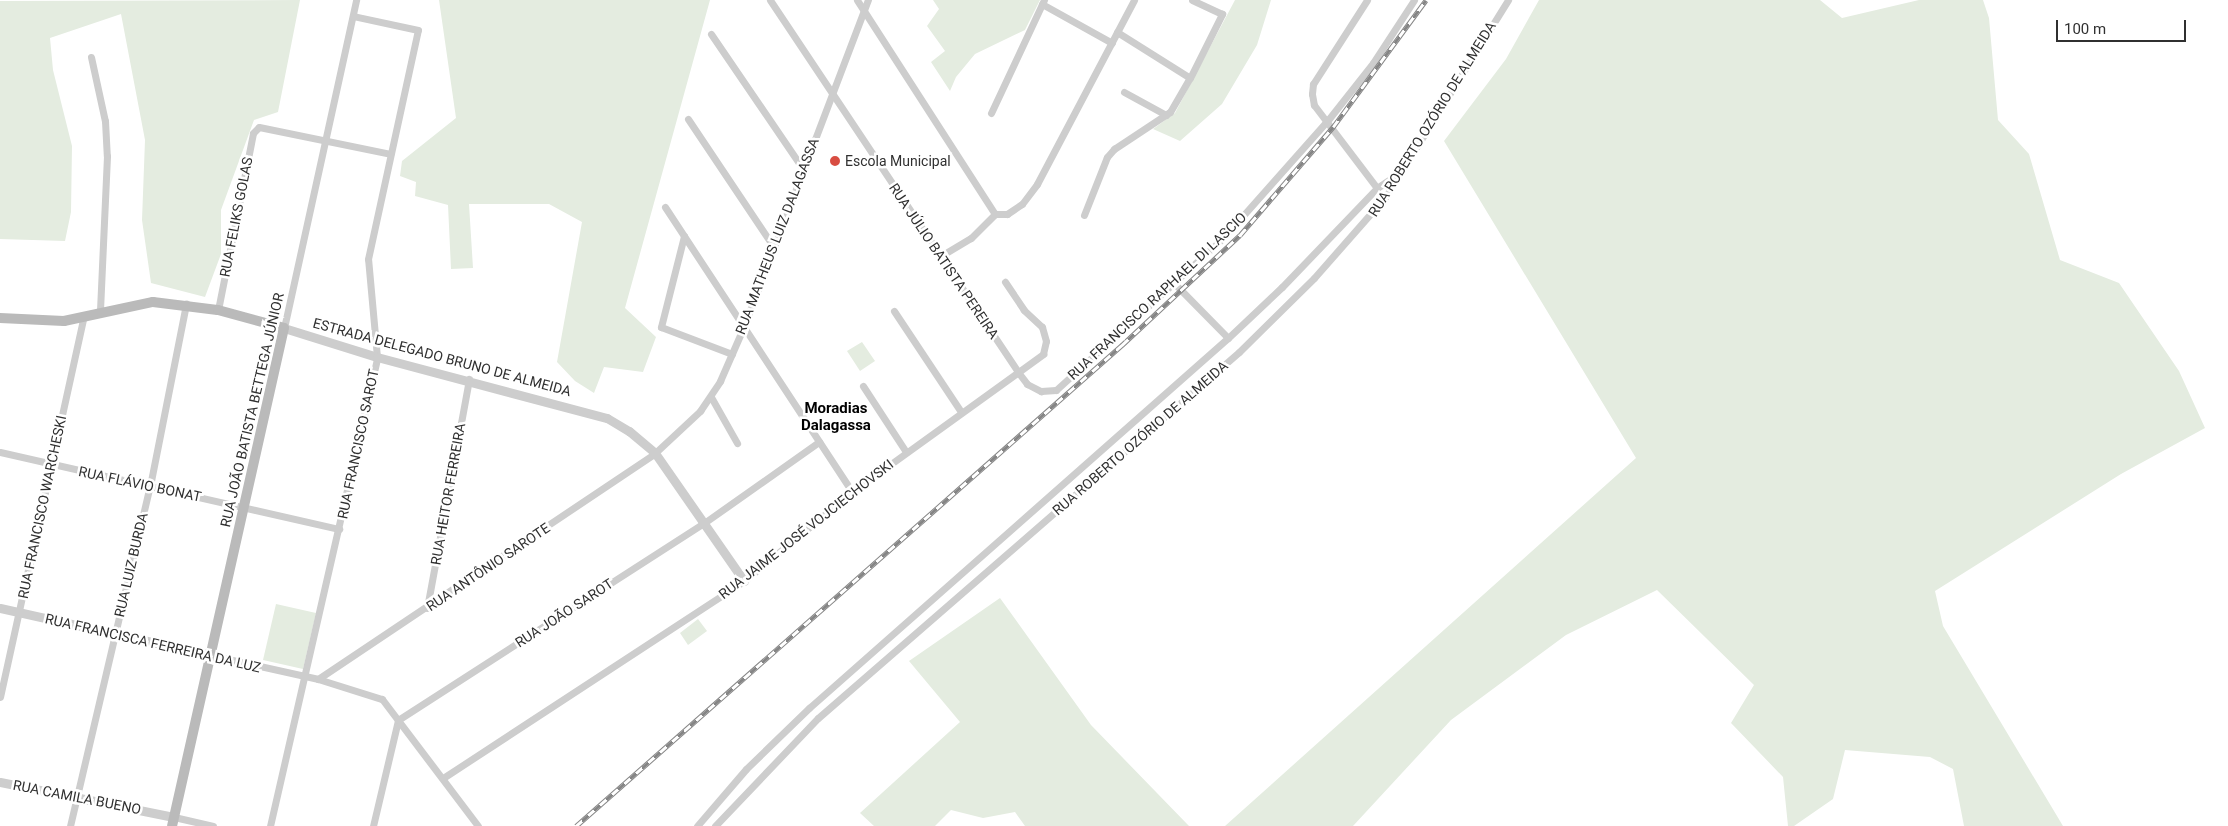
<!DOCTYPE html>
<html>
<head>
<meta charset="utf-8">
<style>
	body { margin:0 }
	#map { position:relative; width:2228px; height:826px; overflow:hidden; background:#fff; font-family:Roboto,sans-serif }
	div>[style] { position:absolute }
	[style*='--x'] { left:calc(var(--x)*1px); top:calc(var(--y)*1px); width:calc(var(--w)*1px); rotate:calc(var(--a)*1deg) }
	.green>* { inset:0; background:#e4ece0 }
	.minor>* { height:7px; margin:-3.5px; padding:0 3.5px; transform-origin:3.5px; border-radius:3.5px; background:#cdcdcd }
	.tertiary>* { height:9px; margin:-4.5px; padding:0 4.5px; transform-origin:4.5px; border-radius:4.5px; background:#cdcdcd }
	.secondary>* { height:10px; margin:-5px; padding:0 5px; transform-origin:5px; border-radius:5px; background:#bababa }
	.rail>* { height:4.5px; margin-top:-2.25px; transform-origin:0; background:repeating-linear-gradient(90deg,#fff 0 8px,#858585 0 16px); box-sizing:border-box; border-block:1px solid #858585 }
	.dots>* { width:14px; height:14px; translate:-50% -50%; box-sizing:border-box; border:2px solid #fff; border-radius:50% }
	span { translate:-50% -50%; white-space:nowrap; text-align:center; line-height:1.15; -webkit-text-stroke:5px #fff; paint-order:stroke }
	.street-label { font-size:14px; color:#303030 }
	.poi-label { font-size:14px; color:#303030 }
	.left { translate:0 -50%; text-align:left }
	.neighbourhood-label { font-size:15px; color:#000; font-weight:700 }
	.scale { position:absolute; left:2056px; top:20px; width:130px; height:22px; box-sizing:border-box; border:2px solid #303030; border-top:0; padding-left:6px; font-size:15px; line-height:18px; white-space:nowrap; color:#303030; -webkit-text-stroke:4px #fff; paint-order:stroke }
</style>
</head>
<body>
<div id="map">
	<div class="green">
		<i style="clip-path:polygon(300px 0,278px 112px,254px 120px,221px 210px,221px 254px,205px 297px,151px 283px,142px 220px,145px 140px,121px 14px,50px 38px,53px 70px,72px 146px,71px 212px,65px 241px,0 239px,0 1px)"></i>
		<i style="clip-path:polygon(439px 0,710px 0,625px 308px,656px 337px,643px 372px,604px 367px,594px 393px,575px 381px,557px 362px,582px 222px,549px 204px,469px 204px,473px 268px,451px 269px,448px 205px,415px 196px,416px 182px,400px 176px,402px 161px,456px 118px)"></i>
		<i style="clip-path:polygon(933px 0,1040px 0,1025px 30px,975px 54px,956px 77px,950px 91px,931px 62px,945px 51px,927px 26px,939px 9px)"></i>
		<i style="clip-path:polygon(1235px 0,1271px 0,1257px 45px,1222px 104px,1180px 141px,1153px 129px,1175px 113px)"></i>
		<i style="clip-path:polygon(1539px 0,1820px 0,1842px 18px,1919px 0,1983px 0,1989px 18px,1998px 120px,2029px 154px,2060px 260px,2119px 283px,2179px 371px,2205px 428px,2121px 474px,1935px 591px,1943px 626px,2063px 826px,1964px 826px,1953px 769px,1930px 757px,1845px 750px,1833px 799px,1794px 826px,1788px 826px,1783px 777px,1731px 723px,1754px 685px,1657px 590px,1566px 635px,1451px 720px,1353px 826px,1225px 826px,1636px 458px,1444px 141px,1506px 59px)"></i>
		<i style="clip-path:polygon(862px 342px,875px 361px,860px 371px,847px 351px)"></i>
		<i style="clip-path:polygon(1000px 598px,1091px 725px,1189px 826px,1025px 826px,1015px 812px,983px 818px,951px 810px,935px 826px,874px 826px,860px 813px,960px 722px,909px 661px)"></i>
		<i style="clip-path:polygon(276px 604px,316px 613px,303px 669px,263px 660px)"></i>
		<i style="clip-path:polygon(698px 619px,707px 631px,688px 645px,680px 633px)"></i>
	</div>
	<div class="minor">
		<i style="--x:770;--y:0;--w:447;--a:56.3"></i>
		<i style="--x:1018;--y:372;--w:15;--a:53"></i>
		<i style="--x:1027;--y:384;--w:16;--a:27"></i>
		<i style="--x:1041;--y:391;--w:15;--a:-4"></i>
		<i style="--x:1056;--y:390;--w:227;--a:-42.3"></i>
		<i style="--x:1224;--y:237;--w:157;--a:-48.4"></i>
		<i style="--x:1328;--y:120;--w:73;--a:-51.7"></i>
		<i style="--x:1373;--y:63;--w:75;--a:-56.9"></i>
		<i style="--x:857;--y:0;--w:255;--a:57.2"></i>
		<i style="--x:1367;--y:0;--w:100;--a:122.7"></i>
		<i style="--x:1313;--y:84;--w:10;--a:96"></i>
		<i style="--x:1312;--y:94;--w:11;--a:80"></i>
		<i style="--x:1314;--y:105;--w:104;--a:52.8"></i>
		<i style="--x:1042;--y:4;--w:80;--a:29.1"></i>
		<i style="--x:1117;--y:32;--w:86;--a:32.2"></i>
		<i style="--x:711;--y:34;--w:163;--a:55.7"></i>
		<i style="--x:91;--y:57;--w:66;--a:77.7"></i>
		<i style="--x:105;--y:121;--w:35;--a:87"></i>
		<i style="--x:107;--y:156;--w:156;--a:92.6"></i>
		<i style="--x:1124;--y:92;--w:48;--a:28.7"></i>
		<i style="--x:991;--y:113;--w:125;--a:-64.9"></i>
		<i style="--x:688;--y:119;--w:153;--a:56.2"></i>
		<i style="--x:665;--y:207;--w:341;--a:56.7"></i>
		<i style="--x:995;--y:214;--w:12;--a:0"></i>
		<i style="--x:1007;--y:214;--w:18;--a:-34"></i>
		<i style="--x:1022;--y:204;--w:25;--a:-53"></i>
		<i style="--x:1037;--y:184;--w:208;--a:-62.2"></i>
		<i style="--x:1084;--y:215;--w:62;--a:-68.4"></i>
		<i style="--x:1107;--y:157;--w:11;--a:-49"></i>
		<i style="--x:1114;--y:149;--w:67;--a:-33.5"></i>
		<i style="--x:1170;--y:112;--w:39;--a:-60"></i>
		<i style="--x:1190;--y:78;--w:72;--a:-63.4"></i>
		<i style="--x:1222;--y:14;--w:33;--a:-155"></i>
		<i style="--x:684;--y:236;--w:94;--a:104.2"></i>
		<i style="--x:661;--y:327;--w:76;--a:20.8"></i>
		<i style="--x:939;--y:257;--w:37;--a:-31"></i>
		<i style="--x:971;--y:238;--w:34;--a:-45"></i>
		<i style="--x:1174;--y:283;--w:77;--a:45.5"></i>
		<i style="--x:218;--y:310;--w:180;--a:-78.8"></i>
		<i style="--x:253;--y:133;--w:8;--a:-45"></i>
		<i style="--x:259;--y:127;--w:134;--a:11.6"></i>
		<i style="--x:894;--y:311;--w:121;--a:56.4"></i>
		<i style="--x:284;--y:328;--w:336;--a:-77.6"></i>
		<i style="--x:863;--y:386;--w:79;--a:56.9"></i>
		<i style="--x:711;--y:397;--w:53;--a:60.5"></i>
		<i style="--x:0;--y:452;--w:348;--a:12.8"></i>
		<i style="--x:427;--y:608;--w:233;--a:-79.6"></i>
		<i style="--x:210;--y:655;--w:111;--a:12.5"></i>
		<i style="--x:318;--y:679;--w:67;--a:17.4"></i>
		<i style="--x:382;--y:699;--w:159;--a:52.9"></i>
		<i style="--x:318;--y:679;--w:406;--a:-33.8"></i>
		<i style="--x:655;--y:453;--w:62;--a:-43"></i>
		<i style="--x:700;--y:411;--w:36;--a:-56"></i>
		<i style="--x:720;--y:381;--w:60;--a:-66.4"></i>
		<i style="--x:744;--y:326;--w:349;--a:-69.2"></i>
		<i style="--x:0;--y:697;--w:388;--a:-77.6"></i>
		<i style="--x:443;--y:778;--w:360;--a:-33.2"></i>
		<i style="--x:744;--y:581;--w:140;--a:-39.5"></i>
		<i style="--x:852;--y:492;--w:236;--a:-35.8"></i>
		<i style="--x:1043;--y:354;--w:13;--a:-77"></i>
		<i style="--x:1046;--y:341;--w:15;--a:-106"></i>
		<i style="--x:1042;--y:327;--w:25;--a:-137"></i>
		<i style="--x:1024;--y:310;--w:34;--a:-124"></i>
		<i style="--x:174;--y:817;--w:40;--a:13"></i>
		<i style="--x:70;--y:826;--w:349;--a:-76.8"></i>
		<i style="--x:150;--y:486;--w:186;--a:-78.8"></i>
		<i style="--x:270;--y:826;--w:481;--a:-77.1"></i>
		<i style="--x:377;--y:357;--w:98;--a:-95.2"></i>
		<i style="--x:368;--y:259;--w:234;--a:-77.7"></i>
		<i style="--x:418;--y:30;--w:66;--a:-167.8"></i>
		<i style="--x:373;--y:826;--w:109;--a:-76.7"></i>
		<i style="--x:398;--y:720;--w:364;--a:-32.8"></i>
		<i style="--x:704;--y:523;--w:141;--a:-35.2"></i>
		<i style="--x:697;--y:826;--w:75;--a:-49.3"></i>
		<i style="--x:746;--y:769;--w:88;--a:-44.1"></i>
		<i style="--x:809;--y:708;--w:559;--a:-41.45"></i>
		<i style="--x:1228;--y:338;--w:74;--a:-43.4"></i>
		<i style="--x:1282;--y:287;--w:137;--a:-46.2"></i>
		<i style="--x:1377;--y:188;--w:25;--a:-34"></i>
		<i style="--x:715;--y:826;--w:149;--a:-46.4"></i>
		<i style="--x:818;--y:718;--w:558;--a:-41"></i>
		<i style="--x:1239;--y:352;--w:105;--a:-44.6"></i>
		<i style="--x:1314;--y:278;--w:109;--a:-48.7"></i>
		<i style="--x:1386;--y:196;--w:231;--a:-58.1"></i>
	</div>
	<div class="tertiary">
		<i style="--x:284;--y:328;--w:97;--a:17.3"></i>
		<i style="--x:377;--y:357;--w:238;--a:14.9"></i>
		<i style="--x:607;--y:418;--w:26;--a:31"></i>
		<i style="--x:629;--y:431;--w:34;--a:40"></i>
		<i style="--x:655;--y:453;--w:156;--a:55.2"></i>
		<i style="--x:0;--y:608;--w:215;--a:12.6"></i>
		<i style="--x:0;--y:782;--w:177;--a:11.4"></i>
	</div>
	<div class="secondary">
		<i style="--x:0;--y:318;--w:64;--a:2.7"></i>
		<i style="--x:64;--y:321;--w:91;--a:-12.1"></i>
		<i style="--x:153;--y:302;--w:65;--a:7"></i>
		<i style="--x:218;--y:310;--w:68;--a:15.3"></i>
		<i style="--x:284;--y:328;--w:510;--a:102.67"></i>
	</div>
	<div class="rail">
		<i style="--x:576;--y:826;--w:728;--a:-41.38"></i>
		<i style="--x:1122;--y:345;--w:161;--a:-43"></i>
		<i style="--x:1240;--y:235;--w:143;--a:-49.3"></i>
		<i style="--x:1333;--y:127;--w:157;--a:-53.8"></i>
	</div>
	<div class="dots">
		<i style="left:835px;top:161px;background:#d84d42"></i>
	</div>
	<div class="street-label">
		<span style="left:1432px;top:119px;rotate:-58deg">RUA ROBERTO OZÓRIO DE ALMEIDA</span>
		<span style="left:236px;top:217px;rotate:-79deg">RUA FELIKS GOLAS</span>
		<span style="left:777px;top:236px;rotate:-69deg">RUA MATHEUS LUIZ DALAGASSA</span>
		<span style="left:944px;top:261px;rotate:56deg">RUA JÚLIO BATISTA PEREIRA</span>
		<span style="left:1157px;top:296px;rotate:-43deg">RUA FRANCISCO RAPHAEL DI LASCIO</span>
		<span style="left:442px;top:357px;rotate:15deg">ESTRADA DELEGADO BRUNO DE ALMEIDA</span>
		<span style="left:252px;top:410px;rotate:-77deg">RUA JOÃO BATISTA BETTEGA JÚNIOR</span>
		<span style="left:1140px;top:438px;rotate:-41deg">RUA ROBERTO OZÓRIO DE ALMEIDA</span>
		<span style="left:358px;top:444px;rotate:-78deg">RUA FRANCISCO SAROT</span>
		<span style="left:140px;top:484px;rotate:12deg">RUA FLÁVIO BONAT</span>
		<span style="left:448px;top:494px;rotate:-80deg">RUA HEITOR FERREIRA</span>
		<span style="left:42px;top:507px;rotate:-78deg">RUA FRANCISCO WARCHESKI</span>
		<span style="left:806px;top:529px;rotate:-38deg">RUA JAIME JOSÉ VOJCIECHOVSKI</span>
		<span style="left:131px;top:565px;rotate:-77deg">RUA LUIZ BURDA</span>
		<span style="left:488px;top:567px;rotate:-34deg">RUA ANTÔNIO SAROTE</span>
		<span style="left:564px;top:613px;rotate:-33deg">RUA JOÃO SAROT</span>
		<span style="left:153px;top:643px;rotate:13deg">RUA FRANCISCA FERREIRA DA LUZ</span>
		<span style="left:77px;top:797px;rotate:11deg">RUA CAMILA BUENO</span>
	</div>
	<div class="poi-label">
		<span class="left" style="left:845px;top:161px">Escola Municipal</span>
	</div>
	<div class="neighbourhood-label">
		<span style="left:836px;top:417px">Moradias<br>Dalagassa</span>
	</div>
	<div class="scale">100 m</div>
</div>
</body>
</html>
